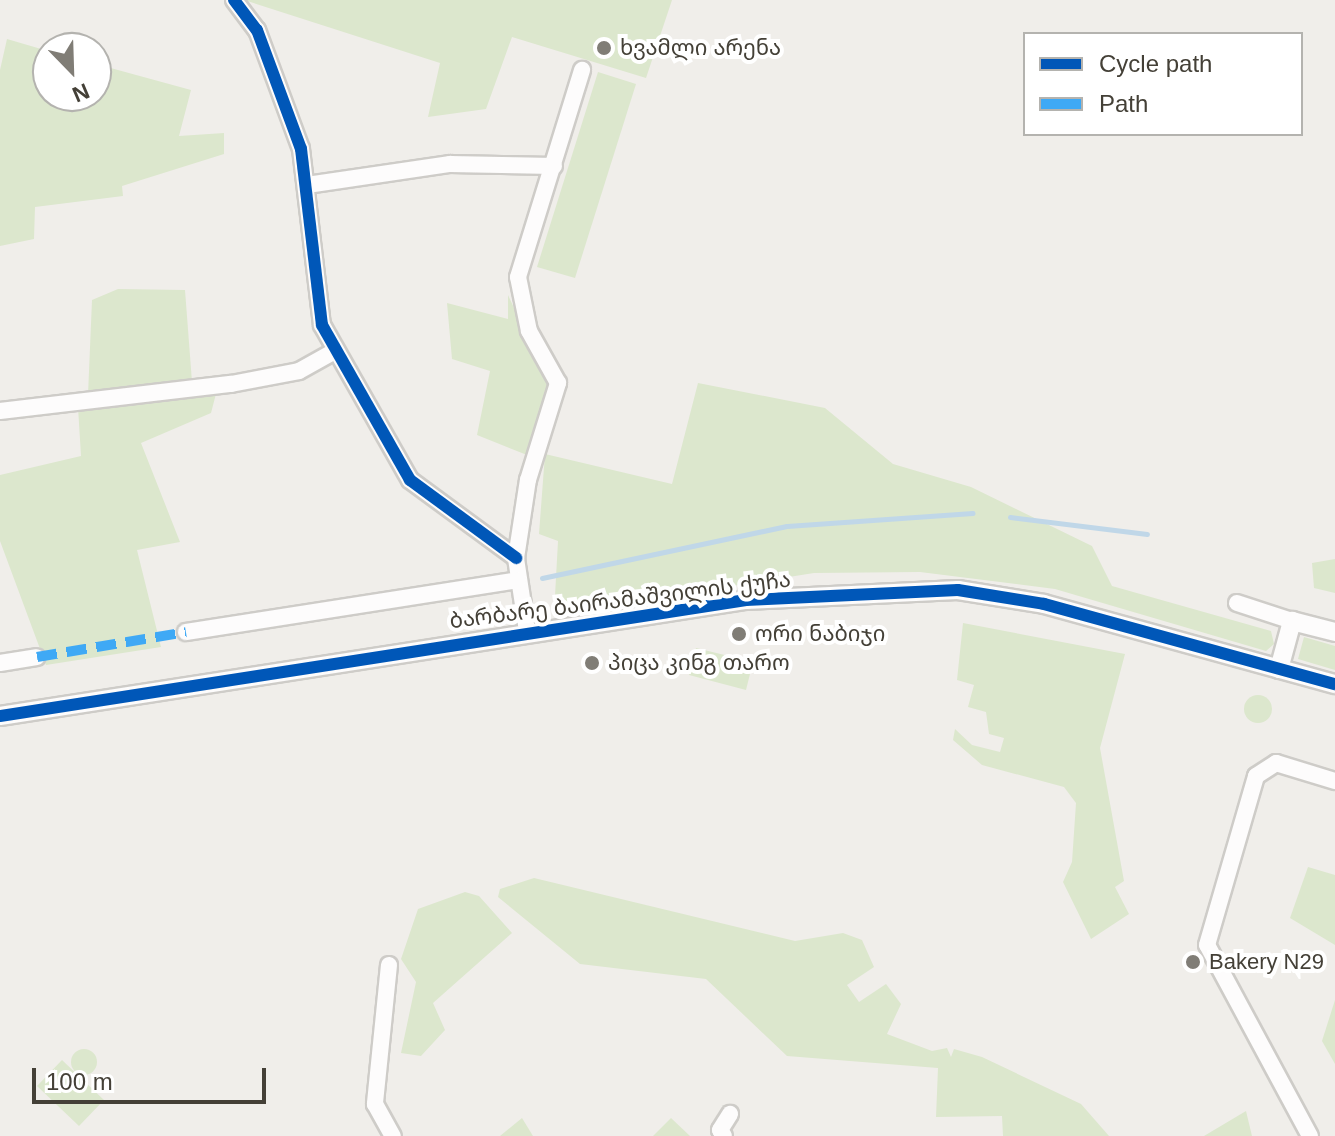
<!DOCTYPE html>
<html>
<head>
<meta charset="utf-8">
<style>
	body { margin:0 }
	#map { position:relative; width:1335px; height:1136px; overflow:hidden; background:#f0eeea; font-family:Arial,"Noto Sans Georgian",sans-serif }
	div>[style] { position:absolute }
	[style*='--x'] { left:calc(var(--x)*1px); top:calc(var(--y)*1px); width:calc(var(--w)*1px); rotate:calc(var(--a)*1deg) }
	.green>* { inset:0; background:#dce7cd }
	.round { border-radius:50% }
	.stream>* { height:5px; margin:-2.5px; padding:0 2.5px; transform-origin:2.5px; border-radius:2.5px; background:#c0d7e8 }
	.roads { filter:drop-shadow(2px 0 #ceccc8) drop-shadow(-2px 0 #ceccc8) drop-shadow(0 2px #ceccc8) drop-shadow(0 -2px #ceccc8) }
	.minor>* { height:16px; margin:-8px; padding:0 8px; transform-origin:8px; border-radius:8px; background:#fdfcfc }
	.tertiary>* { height:18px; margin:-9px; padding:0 9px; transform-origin:9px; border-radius:9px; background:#fdfcfc }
	.quiet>* { height:10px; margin-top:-5px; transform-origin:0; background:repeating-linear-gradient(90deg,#3fa9f5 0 20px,transparent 0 30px) }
	.cycleway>* { height:12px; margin:-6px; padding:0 6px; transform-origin:6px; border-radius:6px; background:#0057b8 }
	.dots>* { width:22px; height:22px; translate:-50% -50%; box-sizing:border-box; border:4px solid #fff; border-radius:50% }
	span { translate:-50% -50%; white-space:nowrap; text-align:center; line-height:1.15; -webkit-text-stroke:8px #fff; paint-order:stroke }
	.poi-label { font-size:22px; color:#444037 }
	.left { translate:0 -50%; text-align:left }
	.street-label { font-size:22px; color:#444037 }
	.legend { position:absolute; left:1023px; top:32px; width:280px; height:104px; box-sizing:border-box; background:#fff; border:2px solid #b4b3af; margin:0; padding:10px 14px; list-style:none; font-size:24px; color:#444037 }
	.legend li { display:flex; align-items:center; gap:16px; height:40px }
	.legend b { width:40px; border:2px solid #b4b3af }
	.north { position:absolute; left:32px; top:32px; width:80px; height:80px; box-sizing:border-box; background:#fff; border:2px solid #b4b3af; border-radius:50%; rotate:157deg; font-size:22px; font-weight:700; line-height:32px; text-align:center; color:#444037 }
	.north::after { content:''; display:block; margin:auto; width:28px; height:36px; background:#807d76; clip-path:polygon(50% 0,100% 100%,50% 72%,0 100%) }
	.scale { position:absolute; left:32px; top:1068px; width:234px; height:36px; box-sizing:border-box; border:4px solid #444037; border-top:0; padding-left:10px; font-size:24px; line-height:28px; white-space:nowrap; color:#444037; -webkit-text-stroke:6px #fff; paint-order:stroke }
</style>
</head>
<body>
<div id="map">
	<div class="green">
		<i style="clip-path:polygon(244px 0,672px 0,646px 78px,512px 37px,486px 109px,428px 117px,440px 63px)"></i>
		<i style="clip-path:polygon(7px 39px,48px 51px,48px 96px,96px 96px,96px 64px,191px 90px,179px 136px,224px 133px,224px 154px,122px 186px,123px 196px,35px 207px,34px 239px,0 246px,0 70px)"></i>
		<i style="clip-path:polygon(598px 72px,636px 84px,575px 278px,537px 267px)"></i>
		<i style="clip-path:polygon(118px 289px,185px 290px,192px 382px,88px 395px,92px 300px)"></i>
		<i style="clip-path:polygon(508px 295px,549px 383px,527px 455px,477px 435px,490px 371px,452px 359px,447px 303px,508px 319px)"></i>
		<i style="clip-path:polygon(698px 383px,825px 408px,893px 464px,971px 487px,1092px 546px,1112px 586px,1271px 631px,1274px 644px,1266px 651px,1055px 589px,920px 572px,814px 573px,554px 614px,558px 541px,539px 534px,545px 454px,672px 484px)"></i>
		<i style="clip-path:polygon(217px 390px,211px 413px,141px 443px,180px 542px,137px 550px,161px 647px,46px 665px,0 541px,0 475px,81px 456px,78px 407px)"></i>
		<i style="clip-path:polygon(1335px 559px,1335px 593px,1314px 588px,1312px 563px)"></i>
		<i style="clip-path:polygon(963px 623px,1125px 654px,1100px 748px,1124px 881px,1115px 887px,1129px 914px,1091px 939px,1063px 882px,1072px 862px,1076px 803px,1064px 787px,982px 765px,953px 740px,955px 729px,972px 745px,1000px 752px,1004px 738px,989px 734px,986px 712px,968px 707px,974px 685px,957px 680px)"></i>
		<i style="clip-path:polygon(1304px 637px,1335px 646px,1335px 670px,1298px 659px)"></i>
		<i style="clip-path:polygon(696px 648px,753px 662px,746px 690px,689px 675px)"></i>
		<i class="round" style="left:1244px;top:695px;width:28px;height:28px"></i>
		<i style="clip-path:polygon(1308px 867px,1335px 875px,1335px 945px,1290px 918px)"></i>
		<i style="clip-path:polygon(534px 878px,795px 941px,843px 933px,862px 940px,874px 967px,847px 985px,859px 1002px,886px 984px,901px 1004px,887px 1034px,932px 1051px,947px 1048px,951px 1057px,954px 1049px,982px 1057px,1081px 1104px,1109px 1136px,1003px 1136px,1002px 1116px,936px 1117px,938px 1068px,787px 1056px,706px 979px,580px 964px,498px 897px,500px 889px)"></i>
		<i style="clip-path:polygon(465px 892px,479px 896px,512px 933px,433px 1003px,445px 1030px,421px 1056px,401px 1053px,416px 982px,401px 959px,418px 909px)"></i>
		<i style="clip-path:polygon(1335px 1000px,1335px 1064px,1322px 1041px)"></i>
		<i class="round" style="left:71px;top:1049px;width:26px;height:26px"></i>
		<i style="clip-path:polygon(62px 1060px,104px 1100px,79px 1126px,37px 1086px)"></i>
		<i style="clip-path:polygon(1246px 1111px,1252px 1136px,1204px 1136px)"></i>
		<i style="clip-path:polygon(522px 1118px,533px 1136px,500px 1136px)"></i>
		<i style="clip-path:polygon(671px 1118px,690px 1136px,653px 1136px)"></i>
	</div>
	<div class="stream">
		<i style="--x:1010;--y:517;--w:138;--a:7.1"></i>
		<i style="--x:542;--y:578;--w:250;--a:-12"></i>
		<i style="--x:787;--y:526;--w:186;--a:-4"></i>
	</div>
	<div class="roads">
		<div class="minor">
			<i style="--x:234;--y:0;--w:38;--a:53"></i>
			<i style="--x:257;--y:30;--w:127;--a:69.7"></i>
			<i style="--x:301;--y:149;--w:177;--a:83.2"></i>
			<i style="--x:322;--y:325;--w:178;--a:60.4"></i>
			<i style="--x:410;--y:480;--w:132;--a:36.3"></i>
			<i style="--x:307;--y:185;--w:145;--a:-8.4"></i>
			<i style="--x:450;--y:164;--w:104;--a:1.1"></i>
			<i style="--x:0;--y:411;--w:233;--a:-6.7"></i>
			<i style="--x:231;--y:384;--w:69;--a:-10.8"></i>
			<i style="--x:299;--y:371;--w:41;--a:-29.1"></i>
			<i style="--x:1237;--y:603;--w:58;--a:18.1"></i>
			<i style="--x:527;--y:631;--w:74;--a:-98.6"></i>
			<i style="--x:516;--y:558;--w:79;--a:-81.3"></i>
			<i style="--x:528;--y:480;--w:102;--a:-72.8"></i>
			<i style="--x:558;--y:383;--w:60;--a:-119.1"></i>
			<i style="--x:529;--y:331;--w:55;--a:-101.5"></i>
			<i style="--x:518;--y:277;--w:217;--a:-72.8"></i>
			<i style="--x:186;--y:632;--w:336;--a:-8.9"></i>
			<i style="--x:0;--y:663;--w:37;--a:-9"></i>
			<i style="--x:389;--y:965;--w:140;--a:95.8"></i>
			<i style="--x:375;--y:1104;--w:37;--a:61"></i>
			<i style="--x:724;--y:1136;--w:7;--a:-124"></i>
			<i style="--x:720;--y:1130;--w:19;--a:-58"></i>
			<i style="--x:1310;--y:1136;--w:217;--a:-118.3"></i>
			<i style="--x:1207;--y:945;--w:176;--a:-73.8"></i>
			<i style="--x:1256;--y:776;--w:24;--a:-33"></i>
			<i style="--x:1276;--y:763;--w:62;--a:17"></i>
		</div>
		<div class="tertiary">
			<i style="--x:1279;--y:669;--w:50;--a:-74.8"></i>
			<i style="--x:1292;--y:621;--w:44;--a:14.3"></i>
			<i style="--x:0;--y:716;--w:755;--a:-8.84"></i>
			<i style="--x:746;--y:600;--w:212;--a:-2.7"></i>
			<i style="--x:958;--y:590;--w:87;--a:9.2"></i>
			<i style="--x:1044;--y:604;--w:302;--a:15.4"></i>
		</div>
	</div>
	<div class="quiet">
		<i style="--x:37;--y:657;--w:151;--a:-9.5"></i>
	</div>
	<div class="cycleway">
		<i style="--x:234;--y:0;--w:38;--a:53"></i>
		<i style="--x:257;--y:30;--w:127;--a:69.7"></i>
		<i style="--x:301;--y:149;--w:177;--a:83.2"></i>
		<i style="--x:322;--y:325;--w:178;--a:60.4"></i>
		<i style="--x:410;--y:480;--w:132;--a:36.3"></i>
		<i style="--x:0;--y:716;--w:755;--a:-8.84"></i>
		<i style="--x:746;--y:600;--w:212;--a:-2.7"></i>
		<i style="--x:958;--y:590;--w:87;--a:9.2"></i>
		<i style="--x:1044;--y:604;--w:302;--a:15.4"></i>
	</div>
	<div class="dots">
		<i style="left:604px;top:48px;background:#807d76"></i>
		<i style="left:739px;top:634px;background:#807d76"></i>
		<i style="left:592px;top:663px;background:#807d76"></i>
		<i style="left:1193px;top:962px;background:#807d76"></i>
	</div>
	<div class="poi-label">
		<span class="left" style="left:620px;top:48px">ხვამლი არენა</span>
		<span class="left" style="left:755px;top:634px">ორი ნაბიჯი</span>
		<span class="left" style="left:608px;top:663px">პიცა კინგ თარო</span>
		<span class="left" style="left:1209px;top:962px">Bakery N29</span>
	</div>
	<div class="street-label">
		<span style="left:620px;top:600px;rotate:-7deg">ბარბარე ბაირამაშვილის ქუჩა</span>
	</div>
	<ul class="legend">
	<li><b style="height:10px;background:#0057b8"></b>Cycle path</li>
	<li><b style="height:10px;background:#3fa9f5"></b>Path</li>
	</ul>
	<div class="north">N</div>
	<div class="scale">100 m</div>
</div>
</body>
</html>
